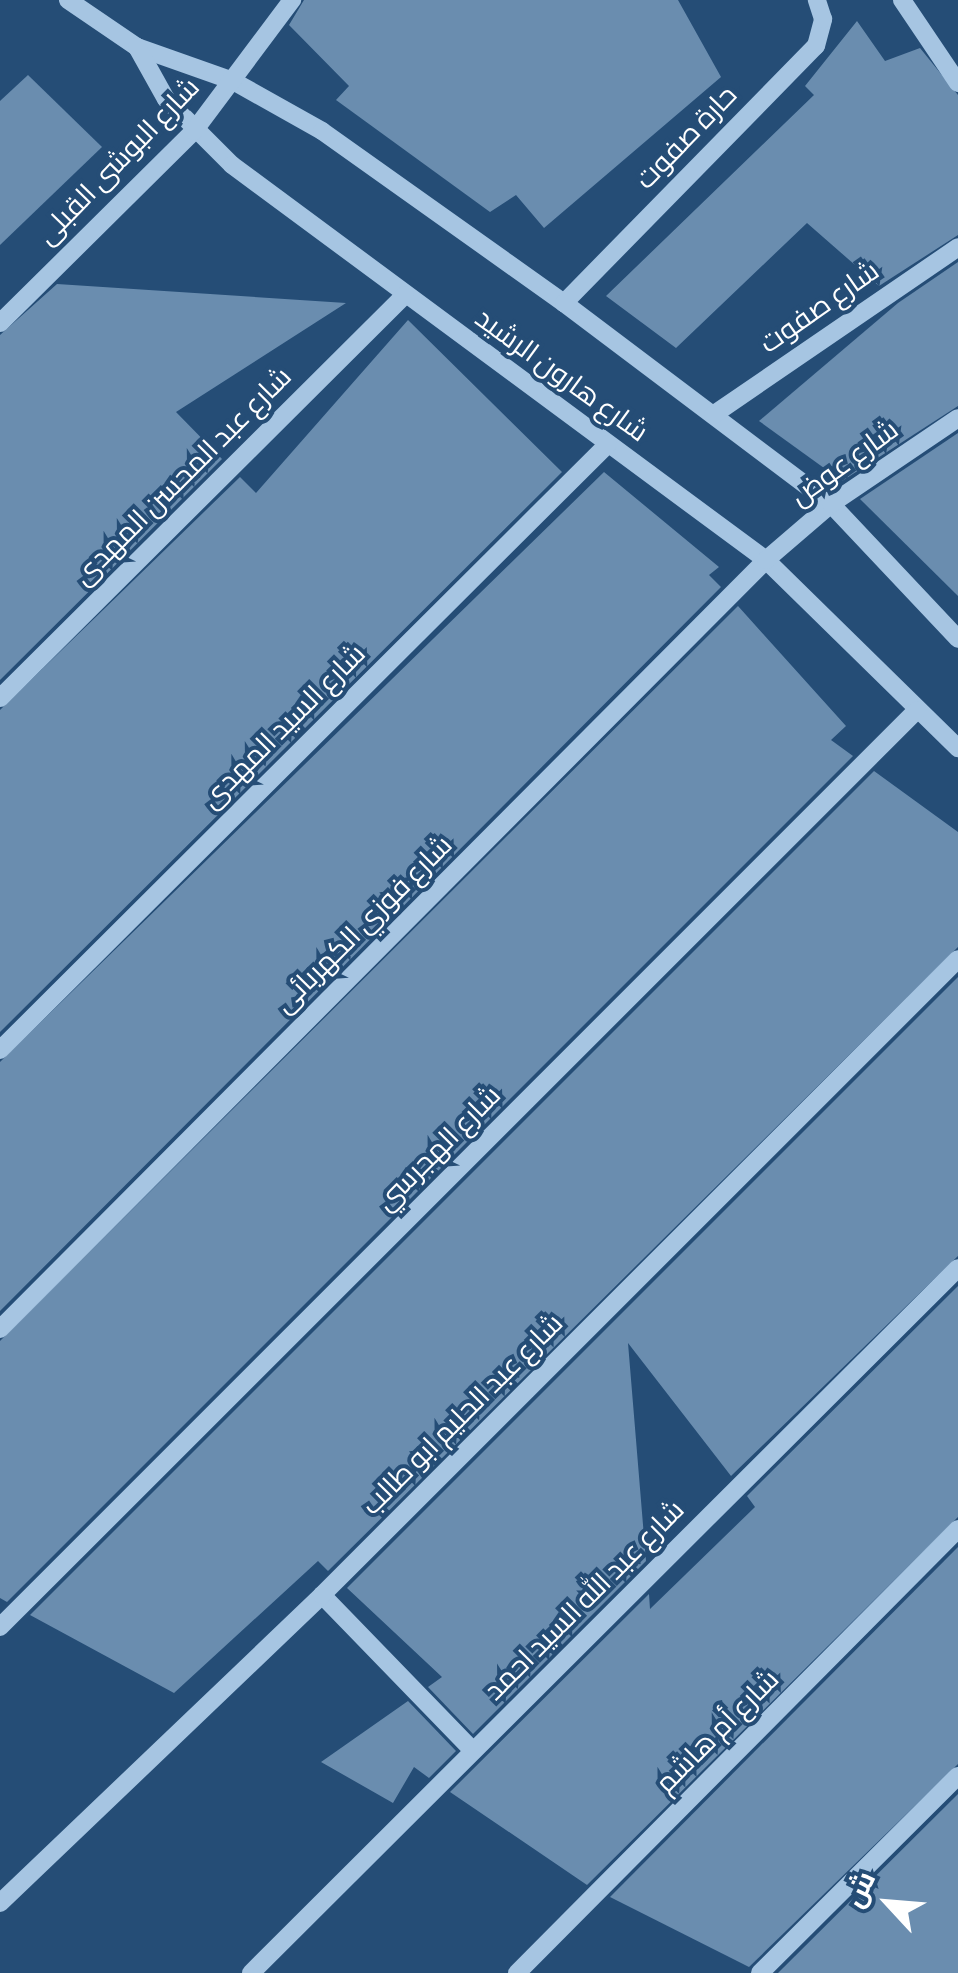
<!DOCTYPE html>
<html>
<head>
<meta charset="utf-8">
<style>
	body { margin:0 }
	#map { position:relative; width:958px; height:1973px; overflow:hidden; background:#254d76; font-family:"Alegreya Sans",Cairo,sans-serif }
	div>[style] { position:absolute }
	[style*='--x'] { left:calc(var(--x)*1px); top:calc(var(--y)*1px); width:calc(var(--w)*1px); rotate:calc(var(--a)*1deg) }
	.building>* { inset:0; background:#6a8daf }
	.minor>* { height:18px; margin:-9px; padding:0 9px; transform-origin:9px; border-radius:9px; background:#a6c5e2 }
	span { translate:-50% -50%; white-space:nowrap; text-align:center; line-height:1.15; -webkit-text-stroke:8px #254d76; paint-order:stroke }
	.street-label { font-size:28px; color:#fff }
	.north { position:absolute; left:838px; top:1853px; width:100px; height:100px; -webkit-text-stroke:8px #254d76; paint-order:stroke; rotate:296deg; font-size:28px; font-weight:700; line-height:40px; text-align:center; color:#fff }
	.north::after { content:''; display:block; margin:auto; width:35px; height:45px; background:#fff; clip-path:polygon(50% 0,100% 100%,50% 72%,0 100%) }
</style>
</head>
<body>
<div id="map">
	<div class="building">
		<i style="clip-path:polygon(304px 0,678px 0,721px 77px,544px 228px,516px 195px,490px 212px,336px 100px,349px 86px,289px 25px)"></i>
		<i style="clip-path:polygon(857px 21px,885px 61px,920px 48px,958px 95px,958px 235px,879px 286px,807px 223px,676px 348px,606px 296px,814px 95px,805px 86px)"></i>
		<i style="clip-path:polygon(28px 75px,102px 147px,0 245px,0 101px)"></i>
		<i style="clip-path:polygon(958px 262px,958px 406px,842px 481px,759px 421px,898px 303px)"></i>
		<i style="clip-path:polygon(57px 284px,346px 303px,176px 412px,222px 459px,0 680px,0 335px)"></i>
		<i style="clip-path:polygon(408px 320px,562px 472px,0 1032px,0 710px,240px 477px,256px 493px)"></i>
		<i style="clip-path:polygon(958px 433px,958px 596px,860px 499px)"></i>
		<i style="clip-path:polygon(604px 472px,719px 567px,709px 575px,721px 587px,0 1311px,0 1062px)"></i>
		<i style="clip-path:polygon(738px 606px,846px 726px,831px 740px,853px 756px,7px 1602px,0 1598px,0 1341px)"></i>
		<i style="clip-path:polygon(874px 771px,958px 832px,958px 947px,328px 1571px,318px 1561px,174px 1693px,30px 1615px)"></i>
		<i style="clip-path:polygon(958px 977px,958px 1256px,731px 1476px,628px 1343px,646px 1561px,473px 1734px,428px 1687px,442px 1677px,347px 1588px)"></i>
		<i style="clip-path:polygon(958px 1286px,958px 1517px,587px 1885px,450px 1792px,649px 1594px,650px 1609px,755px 1507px,747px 1496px)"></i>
		<i style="clip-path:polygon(958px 1547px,958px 1764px,749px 1967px,610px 1897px)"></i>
		<i style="clip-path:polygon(408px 1701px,456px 1751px,429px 1778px,414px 1767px,393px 1803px,321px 1762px)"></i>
		<i style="clip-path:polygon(958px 1794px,958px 1973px,778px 1973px)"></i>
	</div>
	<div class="minor">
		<i style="--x:68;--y:0;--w:83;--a:34.3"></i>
		<i style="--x:137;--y:47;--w:102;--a:19.5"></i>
		<i style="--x:233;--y:81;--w:102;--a:29.3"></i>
		<i style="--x:322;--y:131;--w:297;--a:35.4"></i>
		<i style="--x:564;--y:303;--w:334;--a:37"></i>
		<i style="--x:831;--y:504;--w:185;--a:46.7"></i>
		<i style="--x:902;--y:0;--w:100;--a:56"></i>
		<i style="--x:137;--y:47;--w:60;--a:60.9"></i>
		<i style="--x:166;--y:99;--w:93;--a:45"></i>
		<i style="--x:232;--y:165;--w:664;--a:36.49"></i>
		<i style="--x:766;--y:560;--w:269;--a:44.4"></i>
		<i style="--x:564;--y:303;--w:360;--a:-45.6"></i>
		<i style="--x:816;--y:46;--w:28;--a:-75"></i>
		<i style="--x:823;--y:19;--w:20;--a:-108"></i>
		<i style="--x:0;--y:323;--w:273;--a:-44.7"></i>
		<i style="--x:194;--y:131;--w:164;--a:-53.2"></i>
		<i style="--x:713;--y:415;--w:297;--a:-34.4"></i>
		<i style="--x:0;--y:698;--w:571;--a:-44.86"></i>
		<i style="--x:0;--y:1050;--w:858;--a:-44.91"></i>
		<i style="--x:0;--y:1329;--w:1085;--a:-45.11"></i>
		<i style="--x:766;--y:560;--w:86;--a:-40.7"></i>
		<i style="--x:831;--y:504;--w:153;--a:-34.1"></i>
		<i style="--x:322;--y:1595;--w:217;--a:45.9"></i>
		<i style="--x:0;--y:1627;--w:1297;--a:-45"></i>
		<i style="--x:0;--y:1903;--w:446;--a:-43.7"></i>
		<i style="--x:322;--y:1595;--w:899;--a:-45"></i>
		<i style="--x:251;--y:1973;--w:998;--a:-44.92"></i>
		<i style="--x:517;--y:1973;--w:626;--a:-45.19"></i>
		<i style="--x:760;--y:1973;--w:279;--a:-44.9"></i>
	</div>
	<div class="street-label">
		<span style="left:687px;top:138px;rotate:-46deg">حارة صفوت</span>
		<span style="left:119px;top:162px;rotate:-46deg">شارع البوشى القبلى</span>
		<span style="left:820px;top:308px;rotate:-35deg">شارع صفوت</span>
		<span style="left:561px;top:376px;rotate:36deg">شارع هارون الرشيد</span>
		<span style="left:845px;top:464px;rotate:-36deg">شارع عوض</span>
		<span style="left:183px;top:477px;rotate:-45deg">شارع عبد المحسن المهدى</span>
		<span style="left:284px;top:727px;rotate:-45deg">شارع السيد المهدى</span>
		<span style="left:364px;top:925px;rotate:-45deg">شارع فوزي الكهربائى</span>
		<span style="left:439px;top:1149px;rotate:-45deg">شارع الهجرسي</span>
		<span style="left:463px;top:1415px;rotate:-45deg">شارع عبد الحليم ابو طالب</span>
		<span style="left:585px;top:1601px;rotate:-45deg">شارع عبد الله السيد احمد</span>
		<span style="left:718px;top:1732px;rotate:-45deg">شارع أم هاشم</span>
	</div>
	<div class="north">ش</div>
</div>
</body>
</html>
